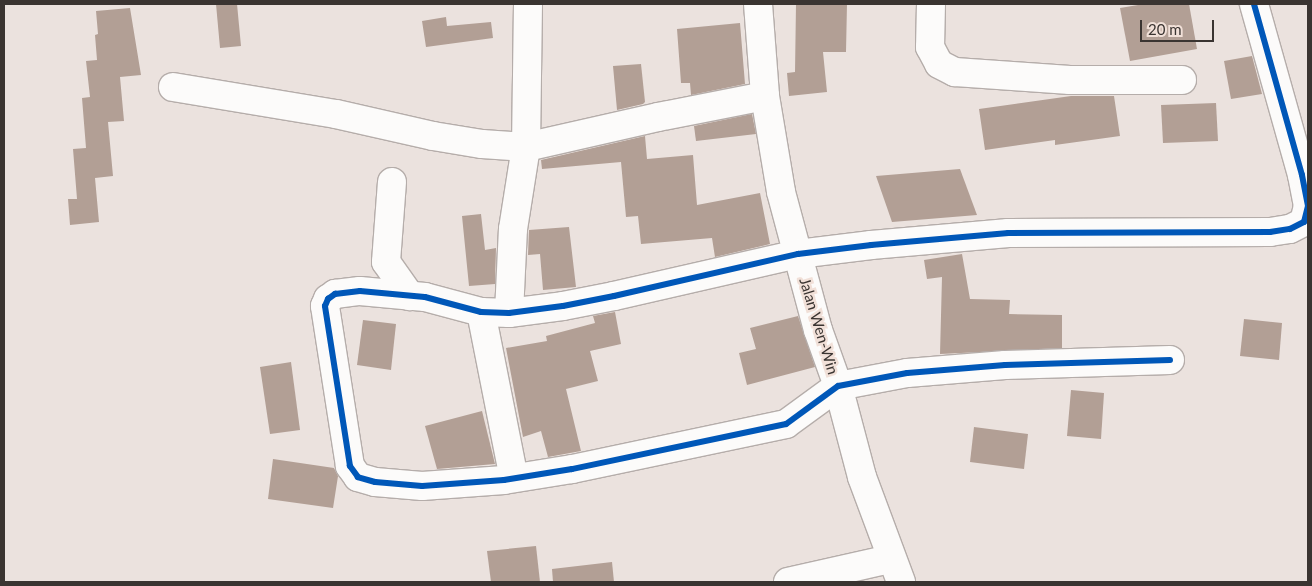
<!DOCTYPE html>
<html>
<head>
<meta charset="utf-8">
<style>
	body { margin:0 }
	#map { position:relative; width:1312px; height:586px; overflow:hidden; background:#ebe2de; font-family:Lato,sans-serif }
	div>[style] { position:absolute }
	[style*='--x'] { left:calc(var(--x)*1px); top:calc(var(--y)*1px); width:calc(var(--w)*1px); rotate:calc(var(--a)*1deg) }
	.building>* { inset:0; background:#b29f95 }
	.roads { filter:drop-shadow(1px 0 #b5adaa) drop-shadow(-1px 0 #b5adaa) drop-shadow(0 1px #b5adaa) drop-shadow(0 -1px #b5adaa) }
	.minor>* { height:28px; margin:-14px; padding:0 14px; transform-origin:14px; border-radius:14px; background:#fcfbfa }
	.cycleway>* { height:6px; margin:-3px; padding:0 3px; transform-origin:3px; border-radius:3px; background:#0057b8 }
	span { translate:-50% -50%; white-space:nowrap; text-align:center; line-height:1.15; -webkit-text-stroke:5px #f1e0d8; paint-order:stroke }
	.street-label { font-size:15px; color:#3a3431 }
	.frame { position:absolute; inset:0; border:5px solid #3a3431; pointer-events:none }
	.scale { position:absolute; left:1140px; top:20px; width:74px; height:22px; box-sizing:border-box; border:2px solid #3a3431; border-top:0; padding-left:6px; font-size:15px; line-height:18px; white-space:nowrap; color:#3a3431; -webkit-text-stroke:4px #f1e0d8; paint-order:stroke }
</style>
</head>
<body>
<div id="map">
	<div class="building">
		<i style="clip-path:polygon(216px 4px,237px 4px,241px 46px,220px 48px)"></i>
		<i style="clip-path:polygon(796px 4px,847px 4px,846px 52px,823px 52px,827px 92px,789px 96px,787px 73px,795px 72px)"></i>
		<i style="clip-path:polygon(1144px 4px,1189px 4px,1197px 49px,1130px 61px,1120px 8px)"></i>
		<i style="clip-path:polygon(130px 8px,141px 75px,120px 77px,124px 121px,108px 122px,113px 176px,95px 178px,99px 222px,70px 225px,68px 199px,77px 199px,73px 149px,86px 148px,82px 98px,90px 97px,86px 61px,97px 60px,95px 35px,98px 34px,96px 11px)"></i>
		<i style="clip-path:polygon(446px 17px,447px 26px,491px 22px,493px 38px,426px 47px,422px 21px)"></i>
		<i style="clip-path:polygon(740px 23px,745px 84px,691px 95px,690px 83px,681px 83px,677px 29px)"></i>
		<i style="clip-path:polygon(1252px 56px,1262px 94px,1231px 99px,1224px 61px)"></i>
		<i style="clip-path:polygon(641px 64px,645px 102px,643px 104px,617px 110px,613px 66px)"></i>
		<i style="clip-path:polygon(1071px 96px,1114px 96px,1120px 136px,1055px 145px,1055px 140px,985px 150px,979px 109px)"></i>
		<i style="clip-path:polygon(1216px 103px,1218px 141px,1163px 143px,1161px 105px)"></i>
		<i style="clip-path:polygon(752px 114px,756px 134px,696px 141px,694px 126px)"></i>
		<i style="clip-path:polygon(645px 136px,647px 159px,693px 155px,697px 205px,760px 193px,770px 244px,715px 257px,712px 238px,641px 244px,638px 216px,626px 217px,621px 162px,542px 169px,541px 160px)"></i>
		<i style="clip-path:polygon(960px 169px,977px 215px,892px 222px,876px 176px)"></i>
		<i style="clip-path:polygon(481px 214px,485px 250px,496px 248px,495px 284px,469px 286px,462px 216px)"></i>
		<i style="clip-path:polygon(569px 227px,576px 287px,543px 290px,540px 254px,528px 255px,529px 230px)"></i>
		<i style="clip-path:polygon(962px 254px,970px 299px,1010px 300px,1009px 314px,1062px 315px,1062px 348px,940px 354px,942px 277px,927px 279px,924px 260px)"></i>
		<i style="clip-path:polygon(615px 312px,621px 344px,590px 351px,598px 381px,566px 389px,581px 451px,548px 457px,541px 431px,523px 437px,506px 348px,547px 341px,546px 336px,595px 323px,593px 316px)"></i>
		<i style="clip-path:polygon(798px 316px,815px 367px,747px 385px,739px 353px,756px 349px,750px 328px)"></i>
		<i style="clip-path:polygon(1244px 319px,1282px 323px,1279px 360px,1240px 356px)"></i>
		<i style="clip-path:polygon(363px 320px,396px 324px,391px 370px,357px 365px)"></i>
		<i style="clip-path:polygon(291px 362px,300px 430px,270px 434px,260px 367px)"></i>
		<i style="clip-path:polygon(1071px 390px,1104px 393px,1101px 439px,1067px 436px)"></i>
		<i style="clip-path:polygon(482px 411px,495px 464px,437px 469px,425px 426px)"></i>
		<i style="clip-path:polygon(974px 427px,1028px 434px,1024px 469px,970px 462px)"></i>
		<i style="clip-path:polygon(273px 459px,334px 468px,338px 476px,333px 508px,268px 499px)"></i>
		<i style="clip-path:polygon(536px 546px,540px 582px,491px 582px,487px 551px)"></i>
		<i style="clip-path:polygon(612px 562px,614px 582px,553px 582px,552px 569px)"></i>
	</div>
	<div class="roads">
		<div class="minor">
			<i style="--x:758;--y:4;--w:92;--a:85.6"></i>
			<i style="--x:765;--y:96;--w:97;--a:80.5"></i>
			<i style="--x:781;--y:192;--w:143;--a:75"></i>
			<i style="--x:818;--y:330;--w:59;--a:70.3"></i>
			<i style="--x:838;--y:386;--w:94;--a:75.2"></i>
			<i style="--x:862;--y:477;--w:112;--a:69.6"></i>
			<i style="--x:931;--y:4;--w:43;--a:91.3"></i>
			<i style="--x:930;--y:47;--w:19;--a:62"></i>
			<i style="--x:939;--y:64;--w:18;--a:27"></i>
			<i style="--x:955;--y:72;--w:115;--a:4"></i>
			<i style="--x:1070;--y:80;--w:112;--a:0"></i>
			<i style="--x:173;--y:87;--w:165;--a:9.4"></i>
			<i style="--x:336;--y:114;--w:99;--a:12.8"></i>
			<i style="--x:433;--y:136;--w:50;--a:9.3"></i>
			<i style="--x:482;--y:144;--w:44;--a:3.9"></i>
			<i style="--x:526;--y:147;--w:135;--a:-12.8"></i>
			<i style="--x:658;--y:117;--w:109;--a:-11.1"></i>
			<i style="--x:392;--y:182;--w:80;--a:94.3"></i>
			<i style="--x:386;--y:262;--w:42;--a:54.8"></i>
			<i style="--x:481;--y:312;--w:169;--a:78.8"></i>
			<i style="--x:509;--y:313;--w:84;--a:-87.3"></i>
			<i style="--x:513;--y:229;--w:83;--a:-81"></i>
			<i style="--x:526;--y:147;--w:143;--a:-89.2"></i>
			<i style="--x:1170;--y:360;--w:165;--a:178.3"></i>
			<i style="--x:1005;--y:365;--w:98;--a:175.3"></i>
			<i style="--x:907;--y:373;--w:70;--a:169.3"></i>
			<i style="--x:838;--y:386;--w:64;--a:143.8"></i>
			<i style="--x:786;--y:424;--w:219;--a:168.1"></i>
			<i style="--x:572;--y:469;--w:69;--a:170.8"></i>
			<i style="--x:504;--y:480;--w:82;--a:175.8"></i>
			<i style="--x:422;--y:486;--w:47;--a:-175.1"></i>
			<i style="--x:375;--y:482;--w:18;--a:-164"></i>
			<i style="--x:358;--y:477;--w:14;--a:-126"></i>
			<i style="--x:350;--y:466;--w:162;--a:-98.9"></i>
			<i style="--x:325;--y:306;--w:8;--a:-67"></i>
			<i style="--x:328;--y:299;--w:9;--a:-36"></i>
			<i style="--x:335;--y:294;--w:25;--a:-7"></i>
			<i style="--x:360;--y:291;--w:65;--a:5.3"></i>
			<i style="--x:425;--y:297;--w:58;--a:15"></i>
			<i style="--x:481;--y:312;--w:28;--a:2"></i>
			<i style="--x:509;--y:313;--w:54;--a:-7.4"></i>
			<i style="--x:563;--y:306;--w:52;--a:-11.1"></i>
			<i style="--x:614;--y:296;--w:189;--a:-12.9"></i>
			<i style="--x:798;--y:254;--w:74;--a:-7"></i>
			<i style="--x:871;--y:245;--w:138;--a:-5"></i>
			<i style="--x:1008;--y:233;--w:262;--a:-0.2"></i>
			<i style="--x:1270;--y:232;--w:20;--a:-9"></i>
			<i style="--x:1290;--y:229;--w:16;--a:-27"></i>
			<i style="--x:1304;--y:222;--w:16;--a:-76"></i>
			<i style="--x:1308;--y:206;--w:32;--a:-101"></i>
			<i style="--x:1302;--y:175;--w:178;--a:-105.7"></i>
			<i style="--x:788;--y:582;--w:105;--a:-12.7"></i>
		</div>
	</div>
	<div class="cycleway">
		<i style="--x:1170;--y:360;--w:165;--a:178.3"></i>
		<i style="--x:1005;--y:365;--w:98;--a:175.3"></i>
		<i style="--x:907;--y:373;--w:70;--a:169.3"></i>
		<i style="--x:838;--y:386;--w:64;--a:143.8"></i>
		<i style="--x:786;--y:424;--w:219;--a:168.1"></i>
		<i style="--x:572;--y:469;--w:69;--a:170.8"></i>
		<i style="--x:504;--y:480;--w:82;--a:175.8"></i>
		<i style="--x:422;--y:486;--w:47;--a:-175.1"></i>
		<i style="--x:375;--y:482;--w:18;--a:-164"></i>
		<i style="--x:358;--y:477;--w:14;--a:-126"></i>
		<i style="--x:350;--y:466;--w:162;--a:-98.9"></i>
		<i style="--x:325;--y:306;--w:8;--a:-67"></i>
		<i style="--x:328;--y:299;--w:9;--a:-36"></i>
		<i style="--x:335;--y:294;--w:25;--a:-7"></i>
		<i style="--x:360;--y:291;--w:65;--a:5.3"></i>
		<i style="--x:425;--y:297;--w:58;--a:15"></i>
		<i style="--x:481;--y:312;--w:28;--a:2"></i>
		<i style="--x:509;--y:313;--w:54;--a:-7.4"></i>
		<i style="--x:563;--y:306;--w:52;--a:-11.1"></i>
		<i style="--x:614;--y:296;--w:189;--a:-12.9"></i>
		<i style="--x:798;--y:254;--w:74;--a:-7"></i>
		<i style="--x:871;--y:245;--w:138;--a:-5"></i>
		<i style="--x:1008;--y:233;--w:262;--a:-0.2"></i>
		<i style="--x:1270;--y:232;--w:20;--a:-9"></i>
		<i style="--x:1290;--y:229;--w:16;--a:-27"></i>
		<i style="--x:1304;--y:222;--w:16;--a:-76"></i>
		<i style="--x:1308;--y:206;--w:32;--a:-101"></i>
		<i style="--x:1302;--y:175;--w:178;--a:-105.7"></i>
	</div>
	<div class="street-label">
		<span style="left:819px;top:326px;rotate:73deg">Jalan Wen-Win</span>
	</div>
	<div class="frame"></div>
	<div class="scale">20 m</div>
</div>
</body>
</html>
